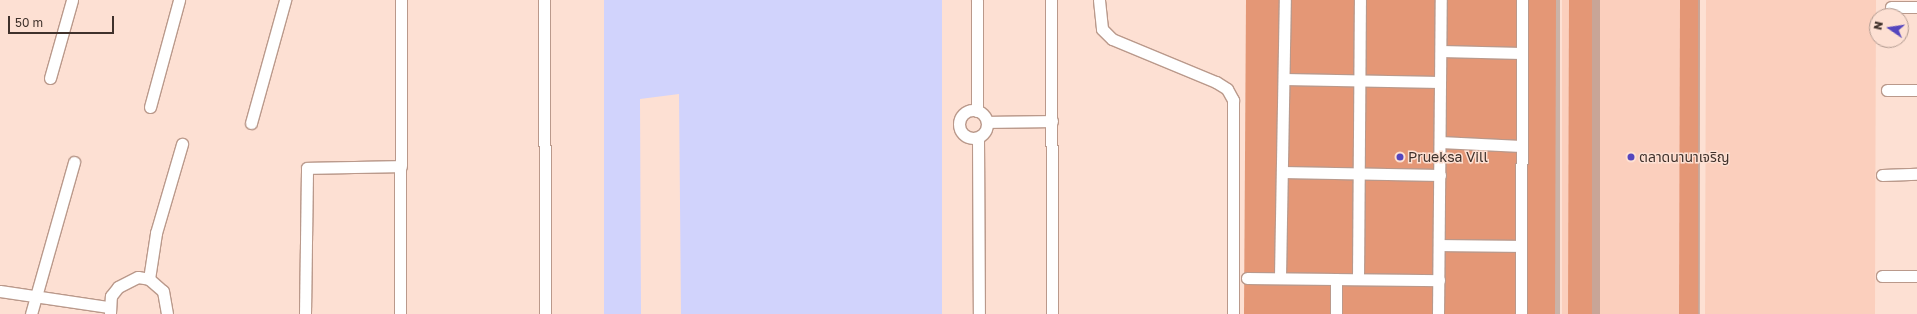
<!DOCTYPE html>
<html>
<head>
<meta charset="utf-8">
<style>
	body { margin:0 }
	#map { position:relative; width:1917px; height:314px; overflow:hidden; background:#fde0d3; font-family:"Golos Text","Noto Sans Thai",sans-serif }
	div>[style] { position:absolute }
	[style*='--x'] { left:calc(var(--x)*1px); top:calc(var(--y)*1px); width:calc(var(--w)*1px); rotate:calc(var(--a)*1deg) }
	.built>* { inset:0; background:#fbcfbd }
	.green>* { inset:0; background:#d1d3fc }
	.shadow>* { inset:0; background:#0003 }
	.building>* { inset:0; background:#e49776 }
	.roads { filter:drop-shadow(1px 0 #ba998b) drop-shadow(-1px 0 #ba998b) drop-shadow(0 1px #ba998b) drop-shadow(0 -1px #ba998b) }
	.minor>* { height:11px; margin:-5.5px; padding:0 5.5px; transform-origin:5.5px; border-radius:5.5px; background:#fff }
	.minor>.ring { margin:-5.5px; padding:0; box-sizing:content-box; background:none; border:11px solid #fff; border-radius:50% }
	.dots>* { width:11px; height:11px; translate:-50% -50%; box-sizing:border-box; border:2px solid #fde0d3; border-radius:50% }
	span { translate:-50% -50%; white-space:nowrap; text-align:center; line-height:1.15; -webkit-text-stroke:3px #fde0d3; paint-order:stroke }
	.poi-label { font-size:14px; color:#3f312b }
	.left { translate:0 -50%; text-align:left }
	.north { position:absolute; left:1869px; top:8px; width:40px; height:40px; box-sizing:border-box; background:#fde0d3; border:1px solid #b19a90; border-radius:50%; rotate:283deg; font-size:11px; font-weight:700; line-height:16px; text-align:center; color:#3f312b }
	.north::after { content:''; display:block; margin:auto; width:14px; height:18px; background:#5546be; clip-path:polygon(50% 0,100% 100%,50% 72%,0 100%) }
	.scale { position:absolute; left:8px; top:16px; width:106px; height:18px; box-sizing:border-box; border:2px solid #3f312b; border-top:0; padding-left:5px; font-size:12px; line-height:14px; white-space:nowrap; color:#3f312b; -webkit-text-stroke:3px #fde0d3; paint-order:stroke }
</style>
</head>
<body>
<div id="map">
	<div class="built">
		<i style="clip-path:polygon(1562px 0,1700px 0,1699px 314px,1562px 314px)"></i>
		<i style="clip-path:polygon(1706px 0,1876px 0,1875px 314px,1705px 314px)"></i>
	</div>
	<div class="green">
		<i style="clip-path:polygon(604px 0,942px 0,942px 314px,681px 314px,679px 94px,640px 99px,641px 314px,604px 314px)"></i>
	</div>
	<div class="shadow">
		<i style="clip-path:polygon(1247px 0,1560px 0,1560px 314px,1245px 314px)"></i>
		<i style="clip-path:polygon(1570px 0,1600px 0,1600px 314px,1569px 314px)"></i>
		<i style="clip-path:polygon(1681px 0,1700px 0,1700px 314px,1680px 314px)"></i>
	</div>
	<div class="building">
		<i style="clip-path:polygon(1246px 0,1556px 0,1555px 314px,1244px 314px)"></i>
		<i style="clip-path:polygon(1569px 0,1592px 0,1592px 314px,1568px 314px)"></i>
		<i style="clip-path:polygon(1680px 0,1698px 0,1698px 314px,1679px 314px)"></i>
	</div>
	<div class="roads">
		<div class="minor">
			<i style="--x:544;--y:0;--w:314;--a:89.8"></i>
			<i style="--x:977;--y:0;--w:111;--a:90"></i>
			<i style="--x:1051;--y:0;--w:314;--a:89.8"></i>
			<i style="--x:1099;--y:0;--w:29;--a:84"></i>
			<i style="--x:1102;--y:29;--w:14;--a:45"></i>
			<i style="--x:1112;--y:39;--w:113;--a:22.5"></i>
			<i style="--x:1216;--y:82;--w:13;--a:32"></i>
			<i style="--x:1227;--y:89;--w:13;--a:61"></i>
			<i style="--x:1233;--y:100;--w:214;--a:90"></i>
			<i style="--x:1891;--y:7;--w:26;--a:0"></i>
			<i style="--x:1441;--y:51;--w:80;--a:1.4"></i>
			<i style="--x:50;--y:78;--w:81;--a:-74.2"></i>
			<i style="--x:1284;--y:79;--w:156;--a:1.1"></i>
			<i style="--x:1887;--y:90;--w:30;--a:0"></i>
			<i style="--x:150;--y:107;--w:111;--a:-74.8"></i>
			<i class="ring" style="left:959px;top:110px;width:17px;height:17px"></i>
			<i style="--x:987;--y:122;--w:65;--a:-0.9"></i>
			<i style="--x:251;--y:123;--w:128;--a:-74.5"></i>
			<i style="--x:978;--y:138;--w:176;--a:89.7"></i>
			<i style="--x:1440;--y:142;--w:81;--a:2.8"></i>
			<i style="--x:1282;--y:172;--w:158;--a:1.1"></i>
			<i style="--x:1882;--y:175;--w:35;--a:-2"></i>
			<i style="--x:1441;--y:245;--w:80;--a:0.7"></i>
			<i style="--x:1882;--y:276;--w:35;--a:0"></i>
			<i style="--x:1280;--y:277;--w:277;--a:-89"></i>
			<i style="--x:1247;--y:278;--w:89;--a:0.6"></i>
			<i style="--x:1336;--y:279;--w:35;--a:90"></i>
			<i style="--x:1358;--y:278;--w:278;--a:-89.6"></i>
			<i style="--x:149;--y:279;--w:47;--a:-81.3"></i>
			<i style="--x:156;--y:233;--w:93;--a:-73.7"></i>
			<i style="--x:1336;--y:279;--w:103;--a:0.6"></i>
			<i style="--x:0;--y:291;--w:110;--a:8.4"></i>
			<i style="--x:110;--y:313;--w:17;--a:-87"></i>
			<i style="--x:111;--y:296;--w:11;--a:-52"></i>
			<i style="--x:118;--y:287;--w:22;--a:-27"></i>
			<i style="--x:138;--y:277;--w:11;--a:10"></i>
			<i style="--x:149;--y:279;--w:18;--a:41"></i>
			<i style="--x:163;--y:291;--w:23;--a:80"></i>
			<i style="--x:31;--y:314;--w:158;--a:-74.2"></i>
			<i style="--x:305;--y:314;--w:146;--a:-89.2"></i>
			<i style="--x:307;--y:168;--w:94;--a:-1.2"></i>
			<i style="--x:400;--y:314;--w:314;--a:-89.8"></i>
			<i style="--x:1438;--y:314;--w:314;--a:-89.5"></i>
			<i style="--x:1521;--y:314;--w:314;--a:-89.8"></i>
		</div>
	</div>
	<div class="dots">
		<i style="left:1400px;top:157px;background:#5546be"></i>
		<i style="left:1631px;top:157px;background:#5546be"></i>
	</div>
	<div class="poi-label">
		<span class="left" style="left:1408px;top:157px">Prueksa Vill</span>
		<span class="left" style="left:1639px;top:157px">ตลาดนานาเจริญ</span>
	</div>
	<div class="north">N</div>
	<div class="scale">50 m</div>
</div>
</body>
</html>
